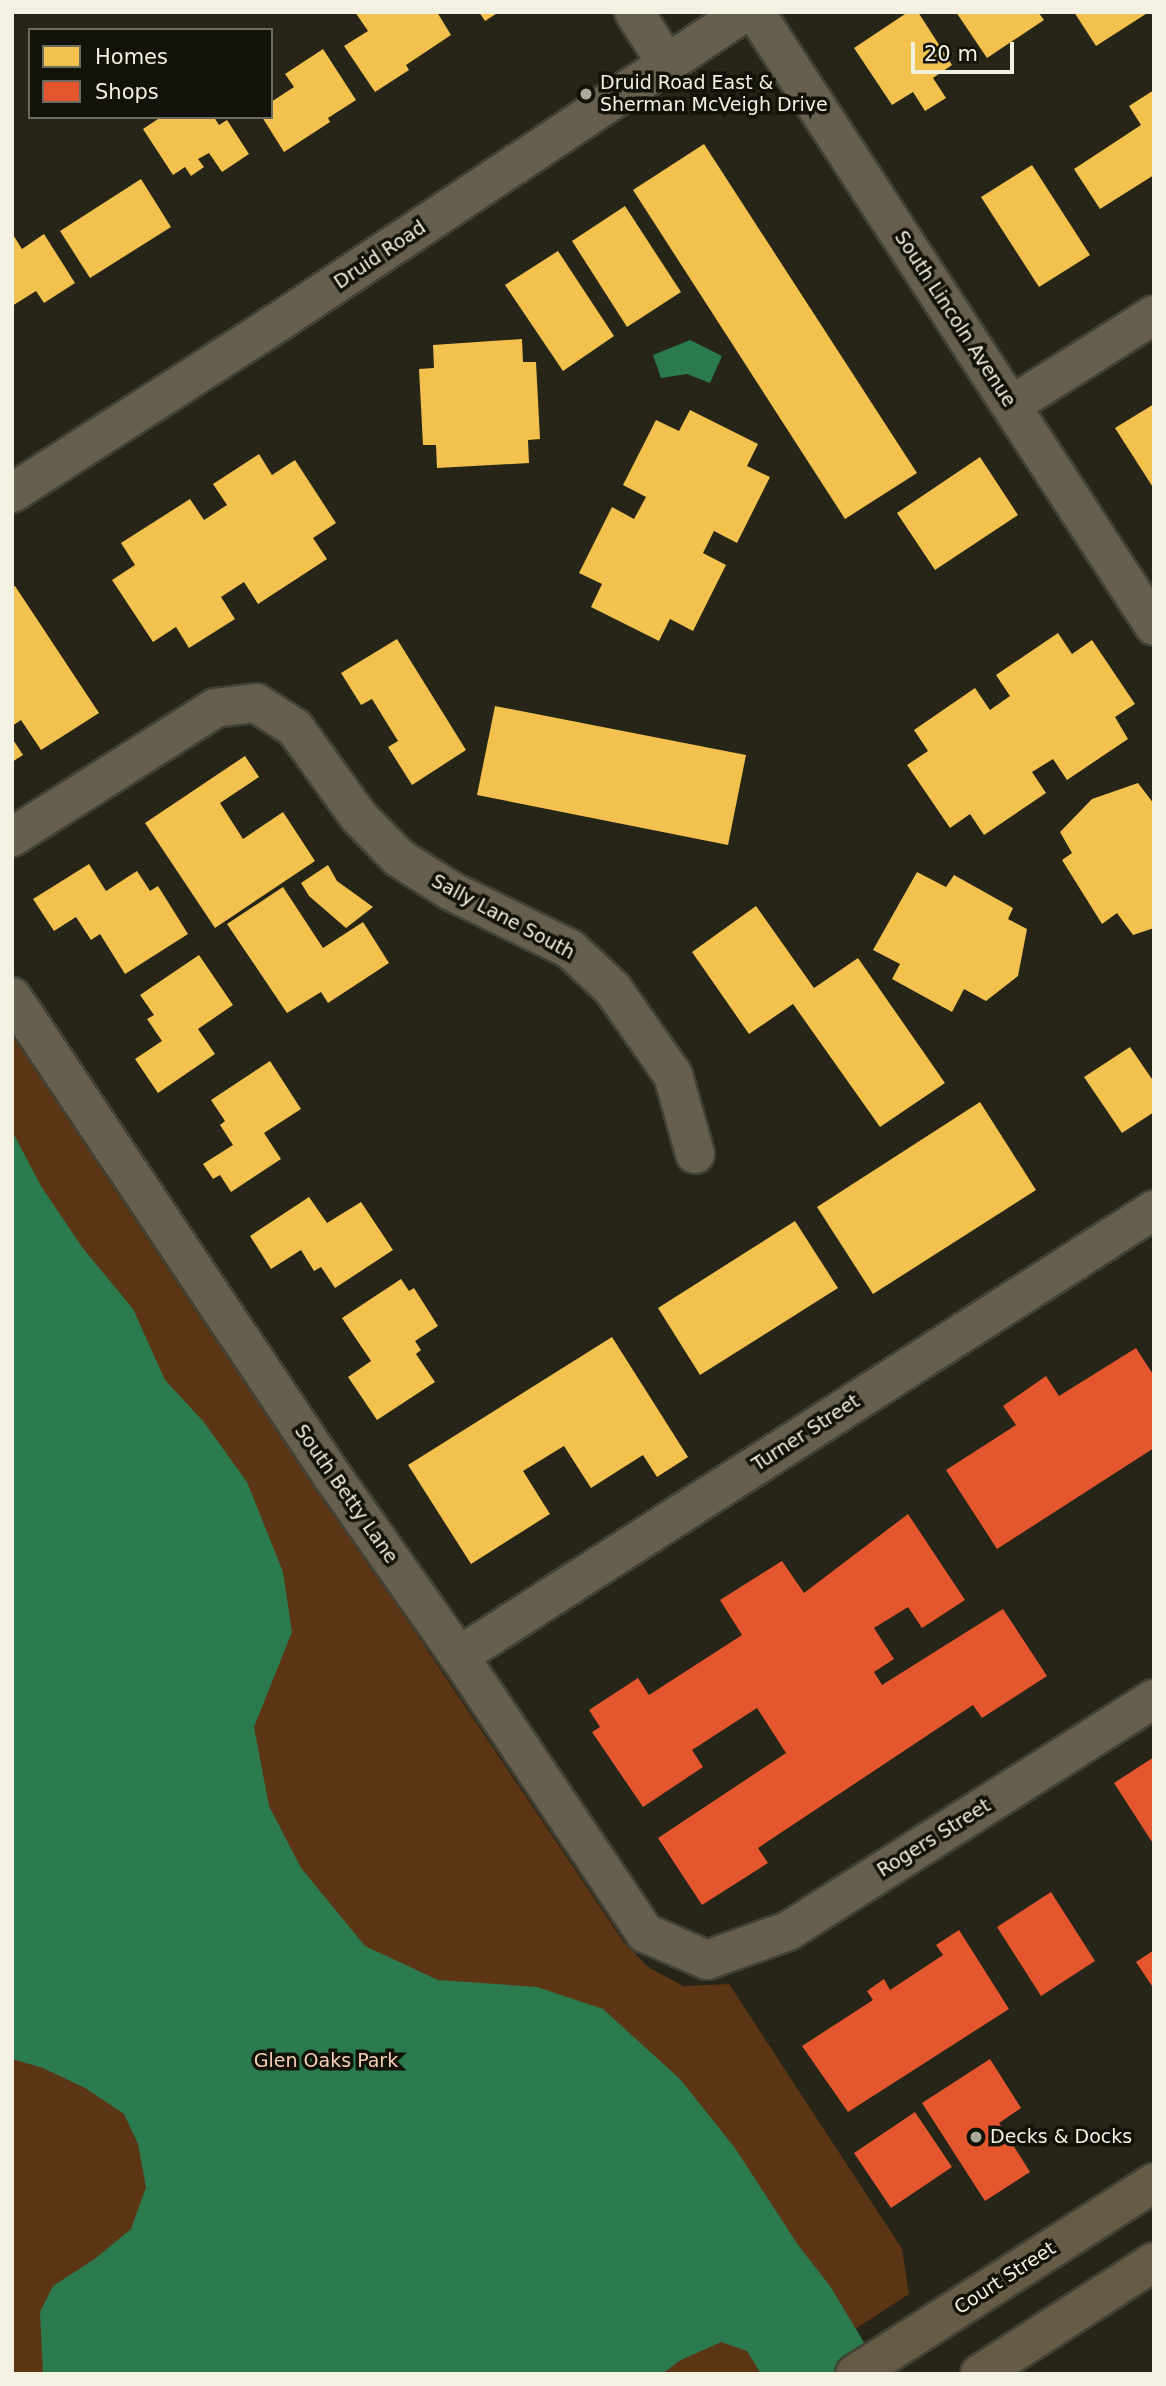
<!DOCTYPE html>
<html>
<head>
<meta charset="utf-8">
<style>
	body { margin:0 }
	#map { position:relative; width:1166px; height:2386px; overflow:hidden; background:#262517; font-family:"DejaVu Sans",sans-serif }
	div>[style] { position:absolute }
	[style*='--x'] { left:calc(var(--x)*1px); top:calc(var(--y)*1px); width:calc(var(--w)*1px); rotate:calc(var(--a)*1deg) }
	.green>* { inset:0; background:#5c3514 }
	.water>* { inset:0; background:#2b7b4f }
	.homes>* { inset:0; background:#f2c14e }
	.shops>* { inset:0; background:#e4572e }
	.roads { filter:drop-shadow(2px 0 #414135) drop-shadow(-2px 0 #414135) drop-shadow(0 2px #414135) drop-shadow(0 -2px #414135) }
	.minor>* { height:38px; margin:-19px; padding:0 19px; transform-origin:19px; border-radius:19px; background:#675f4d }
	.major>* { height:38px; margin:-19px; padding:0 19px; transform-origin:19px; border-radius:19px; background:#665c46 }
	.dots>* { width:19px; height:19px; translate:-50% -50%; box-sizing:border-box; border:4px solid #131208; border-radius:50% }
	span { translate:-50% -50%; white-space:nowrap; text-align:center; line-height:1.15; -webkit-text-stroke:7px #131208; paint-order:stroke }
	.poi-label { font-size:19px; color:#f2f1e2 }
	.left { translate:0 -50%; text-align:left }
	.street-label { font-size:19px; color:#f2f1e2 }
	.park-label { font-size:19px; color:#f6ceb4 }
	.frame { position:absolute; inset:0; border:14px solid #f2f1e2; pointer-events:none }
	.legend { position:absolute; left:28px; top:28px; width:245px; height:91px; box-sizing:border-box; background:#131208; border:2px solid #6c6b5f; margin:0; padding:9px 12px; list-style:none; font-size:21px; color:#f2f1e2 }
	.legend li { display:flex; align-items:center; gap:14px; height:35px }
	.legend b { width:35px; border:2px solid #6c6b5f }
	.scale { position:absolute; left:911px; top:42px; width:103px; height:32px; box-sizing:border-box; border:4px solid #f2f1e2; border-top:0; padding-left:9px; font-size:21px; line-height:24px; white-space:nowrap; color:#f2f1e2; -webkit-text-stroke:5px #131208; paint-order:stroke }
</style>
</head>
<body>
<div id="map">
	<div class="green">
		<i style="clip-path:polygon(12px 1033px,623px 1941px,648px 1967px,683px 1986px,729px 1984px,902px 2249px,909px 2294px,786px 2374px,12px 2374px)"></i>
	</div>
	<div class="water">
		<i style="clip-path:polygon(690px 340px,722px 356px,710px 383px,687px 374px,661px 378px,653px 355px)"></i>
		<i style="clip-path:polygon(12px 1131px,41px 1186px,82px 1247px,133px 1309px,165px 1380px,203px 1421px,247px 1482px,283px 1572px,292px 1632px,254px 1727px,269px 1806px,301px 1868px,365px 1946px,438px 1980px,537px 1987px,603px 2009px,680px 2079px,735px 2148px,798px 2245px,830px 2286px,883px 2374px,761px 2374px,747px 2351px,721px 2342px,679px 2361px,662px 2374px,43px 2374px,40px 2312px,53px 2286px,96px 2258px,131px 2229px,146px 2187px,138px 2144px,124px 2114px,85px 2088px,43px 2068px,12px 2059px)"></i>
	</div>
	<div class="homes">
		<i style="clip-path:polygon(355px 12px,437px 12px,451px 35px,406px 65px,409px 70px,375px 92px,344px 46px,368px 31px)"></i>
		<i style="clip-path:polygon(479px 12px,499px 12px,485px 21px)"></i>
		<i style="clip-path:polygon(908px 12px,918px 12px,952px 65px,933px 78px,946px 98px,925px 111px,913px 92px,892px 105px,854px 48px)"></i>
		<i style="clip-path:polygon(956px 12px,1038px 12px,1044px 20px,987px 58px)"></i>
		<i style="clip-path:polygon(1074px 12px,1149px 12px,1096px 46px)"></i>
		<i style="clip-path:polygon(323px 49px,356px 100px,328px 118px,330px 122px,284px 152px,262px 117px,271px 117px,271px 102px,294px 87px,285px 74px)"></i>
		<i style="clip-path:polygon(1154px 90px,1154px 175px,1100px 209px,1074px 169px,1141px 125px,1129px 106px)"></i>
		<i style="clip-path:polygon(161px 117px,214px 117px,219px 125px,227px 120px,249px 154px,222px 172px,209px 153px,198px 159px,204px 167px,191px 176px,185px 167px,173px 175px,143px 129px)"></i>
		<i style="clip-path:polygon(704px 144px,917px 473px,845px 519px,633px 190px)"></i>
		<i style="clip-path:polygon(1032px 165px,1090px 255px,1039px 287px,981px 197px)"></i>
		<i style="clip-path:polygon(141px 179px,171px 227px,90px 278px,60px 231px)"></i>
		<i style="clip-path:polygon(625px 206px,681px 292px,627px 327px,572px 241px)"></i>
		<i style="clip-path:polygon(12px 233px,22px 249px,44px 234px,75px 283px,44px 303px,36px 291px,12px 306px)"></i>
		<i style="clip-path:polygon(558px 251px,614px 336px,563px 371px,505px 285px)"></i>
		<i style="clip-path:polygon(522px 339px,523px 362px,536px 362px,540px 439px,528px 440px,529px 463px,437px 468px,436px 445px,423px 445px,419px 369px,434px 368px,433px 345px)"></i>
		<i style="clip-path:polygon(1154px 404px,1154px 489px,1115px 428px)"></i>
		<i style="clip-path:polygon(690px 410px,758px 444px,747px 466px,770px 477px,737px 543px,714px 531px,703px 553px,726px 565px,693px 631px,670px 619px,659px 641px,591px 607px,602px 584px,579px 573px,612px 507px,634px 519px,646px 497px,623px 485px,656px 420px,679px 431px)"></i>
		<i style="clip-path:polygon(259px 454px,272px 475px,295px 460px,336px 523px,313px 538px,327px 559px,258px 604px,244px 582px,221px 597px,235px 619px,189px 648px,176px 627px,153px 642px,112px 580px,135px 565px,121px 543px,190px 499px,204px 520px,227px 505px,213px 484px)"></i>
		<i style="clip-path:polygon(980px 457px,1018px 515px,935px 570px,897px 513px)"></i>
		<i style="clip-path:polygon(15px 586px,99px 713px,41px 750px,21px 720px,12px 726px,12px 587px)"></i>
		<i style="clip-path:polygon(1058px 633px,1072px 654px,1092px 640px,1135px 704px,1115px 717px,1128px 739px,1067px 780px,1053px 759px,1032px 772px,1046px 793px,984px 835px,970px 814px,950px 828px,907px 765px,928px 751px,914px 730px,975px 688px,990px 710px,1010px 696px,996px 675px)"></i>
		<i style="clip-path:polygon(397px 639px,466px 750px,412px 785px,388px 747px,398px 741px,372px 699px,361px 705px,341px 673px)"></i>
		<i style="clip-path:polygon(495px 706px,746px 755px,728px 845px,477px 795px)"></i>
		<i style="clip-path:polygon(12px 738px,23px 755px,12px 762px)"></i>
		<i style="clip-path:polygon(245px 756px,259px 777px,220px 803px,243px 839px,283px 812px,315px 861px,215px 928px,145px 823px)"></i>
		<i style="clip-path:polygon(1138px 783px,1154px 804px,1154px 928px,1133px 935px,1117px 913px,1102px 924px,1062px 860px,1072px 853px,1060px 832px,1092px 799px)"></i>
		<i style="clip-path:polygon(89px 864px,106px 891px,137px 871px,150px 891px,158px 886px,188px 934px,125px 974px,100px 934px,91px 940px,76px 917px,54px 931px,33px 899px)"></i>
		<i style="clip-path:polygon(328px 865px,337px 881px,373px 907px,346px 928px,309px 896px,301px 883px)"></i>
		<i style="clip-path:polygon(917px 872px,946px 887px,954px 875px,1013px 908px,1008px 919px,1027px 929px,1018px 976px,986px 1001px,964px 989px,952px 1012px,892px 979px,900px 964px,873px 950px)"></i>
		<i style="clip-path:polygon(283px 887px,323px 948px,363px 922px,389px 963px,328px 1003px,321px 992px,287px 1013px,227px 924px)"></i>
		<i style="clip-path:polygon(756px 906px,814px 988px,858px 958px,945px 1083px,880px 1127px,793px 1004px,749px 1034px,692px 952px)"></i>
		<i style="clip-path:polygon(199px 955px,233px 1005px,198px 1029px,215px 1054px,158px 1093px,135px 1059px,162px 1041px,147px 1019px,154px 1015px,140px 995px)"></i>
		<i style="clip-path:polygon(1130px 1047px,1154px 1082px,1154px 1112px,1122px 1133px,1084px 1077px)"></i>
		<i style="clip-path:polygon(270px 1061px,301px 1109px,264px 1133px,281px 1159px,231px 1192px,220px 1175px,213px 1179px,203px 1164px,233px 1145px,220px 1125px,225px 1121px,211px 1100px)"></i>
		<i style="clip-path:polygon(980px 1102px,1036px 1190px,873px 1294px,817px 1207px)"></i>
		<i style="clip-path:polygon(309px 1197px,327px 1223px,361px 1202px,393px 1250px,335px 1288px,321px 1267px,314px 1271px,301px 1250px,271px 1269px,250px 1236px)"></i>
		<i style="clip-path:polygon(795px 1221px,838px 1288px,700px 1375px,658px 1308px)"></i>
		<i style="clip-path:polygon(401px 1279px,409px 1291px,414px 1288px,438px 1326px,415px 1341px,421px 1350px,416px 1354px,435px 1382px,377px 1420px,348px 1377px,371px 1361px,342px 1318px)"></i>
		<i style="clip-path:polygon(612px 1337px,688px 1457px,657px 1477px,643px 1455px,591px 1488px,564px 1446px,523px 1471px,550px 1514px,471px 1564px,408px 1465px)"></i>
	</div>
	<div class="shops">
		<i style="clip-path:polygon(1136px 1348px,1154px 1376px,1154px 1448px,997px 1549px,946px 1470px,1016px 1425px,1003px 1406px,1046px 1376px,1059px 1396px)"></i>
		<i style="clip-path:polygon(908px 1514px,965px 1600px,922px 1628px,908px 1607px,874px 1628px,894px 1659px,874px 1672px,882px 1685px,1003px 1609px,1047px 1676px,982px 1718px,973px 1705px,758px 1848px,768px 1863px,702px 1905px,658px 1838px,786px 1753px,757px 1708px,692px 1750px,703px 1767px,643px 1807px,592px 1732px,600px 1727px,589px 1710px,638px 1678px,649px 1695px,742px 1635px,720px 1600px,782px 1561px,804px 1593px)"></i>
		<i style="clip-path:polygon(1154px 1757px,1154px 1845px,1114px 1783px)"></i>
		<i style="clip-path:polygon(1051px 1892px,1095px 1961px,1041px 1996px,997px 1927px)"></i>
		<i style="clip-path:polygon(959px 1930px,1009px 2009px,848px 2112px,802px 2046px,873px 2000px,867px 1991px,884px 1979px,890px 1990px,943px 1955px,936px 1945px)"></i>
		<i style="clip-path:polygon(1154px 1950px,1154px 1989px,1136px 1962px)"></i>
		<i style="clip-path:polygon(990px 2059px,1021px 2108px,999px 2123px,1030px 2172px,985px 2201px,922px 2103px)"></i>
		<i style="clip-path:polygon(915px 2112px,952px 2167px,891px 2208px,854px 2153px)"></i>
	</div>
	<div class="roads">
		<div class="minor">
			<i style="--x:634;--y:12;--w:62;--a:57.6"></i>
			<i style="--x:755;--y:12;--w:732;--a:56.98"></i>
			<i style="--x:1012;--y:405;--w:168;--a:-32.4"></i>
			<i style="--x:12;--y:493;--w:305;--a:-32.7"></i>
			<i style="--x:269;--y:328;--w:571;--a:-33.58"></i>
			<i style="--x:12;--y:837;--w:241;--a:-32.4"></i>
			<i style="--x:215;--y:708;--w:41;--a:-7"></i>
			<i style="--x:256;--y:703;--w:46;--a:32.7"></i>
			<i style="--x:295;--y:728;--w:110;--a:54.3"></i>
			<i style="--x:359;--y:817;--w:57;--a:45.7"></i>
			<i style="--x:399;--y:858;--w:62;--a:32.4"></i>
			<i style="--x:451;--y:891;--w:132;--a:26"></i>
			<i style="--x:570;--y:949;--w:57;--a:42.9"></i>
			<i style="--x:612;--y:988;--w:106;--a:55"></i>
			<i style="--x:673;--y:1075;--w:82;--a:74.4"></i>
			<i style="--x:12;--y:997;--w:577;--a:56.23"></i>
			<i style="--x:333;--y:1477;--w:219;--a:54.9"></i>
			<i style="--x:459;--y:1656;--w:334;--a:56.1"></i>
			<i style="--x:645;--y:1933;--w:68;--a:23.5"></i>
			<i style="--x:707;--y:1960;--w:86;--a:-19.7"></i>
			<i style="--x:788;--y:1931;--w:433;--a:-32.4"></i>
			<i style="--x:459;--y:1656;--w:826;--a:-32.69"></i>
		</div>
		<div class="major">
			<i style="--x:855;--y:2374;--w:355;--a:-32.6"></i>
			<i style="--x:980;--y:2374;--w:207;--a:-32.8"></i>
		</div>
	</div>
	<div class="dots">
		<i style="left:586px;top:94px;background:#abaa9b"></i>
		<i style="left:976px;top:2137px;background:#abaa9b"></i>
	</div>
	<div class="poi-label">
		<span class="left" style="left:600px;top:94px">Druid Road East &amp;<br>Sherman McVeigh Drive</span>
		<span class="left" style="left:990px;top:2137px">Decks &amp; Docks</span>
	</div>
	<div class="street-label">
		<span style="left:380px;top:255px;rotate:-34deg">Druid Road</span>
		<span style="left:955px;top:319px;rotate:57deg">South Lincoln Avenue</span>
		<span style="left:503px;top:917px;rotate:28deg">Sally Lane South</span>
		<span style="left:806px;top:1433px;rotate:-33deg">Turner Street</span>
		<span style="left:346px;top:1494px;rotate:55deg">South Betty Lane</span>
		<span style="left:934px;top:1838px;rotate:-32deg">Rogers Street</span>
		<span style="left:1005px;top:2278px;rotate:-33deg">Court Street</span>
	</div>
	<div class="park-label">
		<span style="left:326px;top:2061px">Glen Oaks Park</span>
	</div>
	<div class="frame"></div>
	<ul class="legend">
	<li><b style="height:19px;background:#f2c14e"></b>Homes</li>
	<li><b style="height:19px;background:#e4572e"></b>Shops</li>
	</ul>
	<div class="scale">20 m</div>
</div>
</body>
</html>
